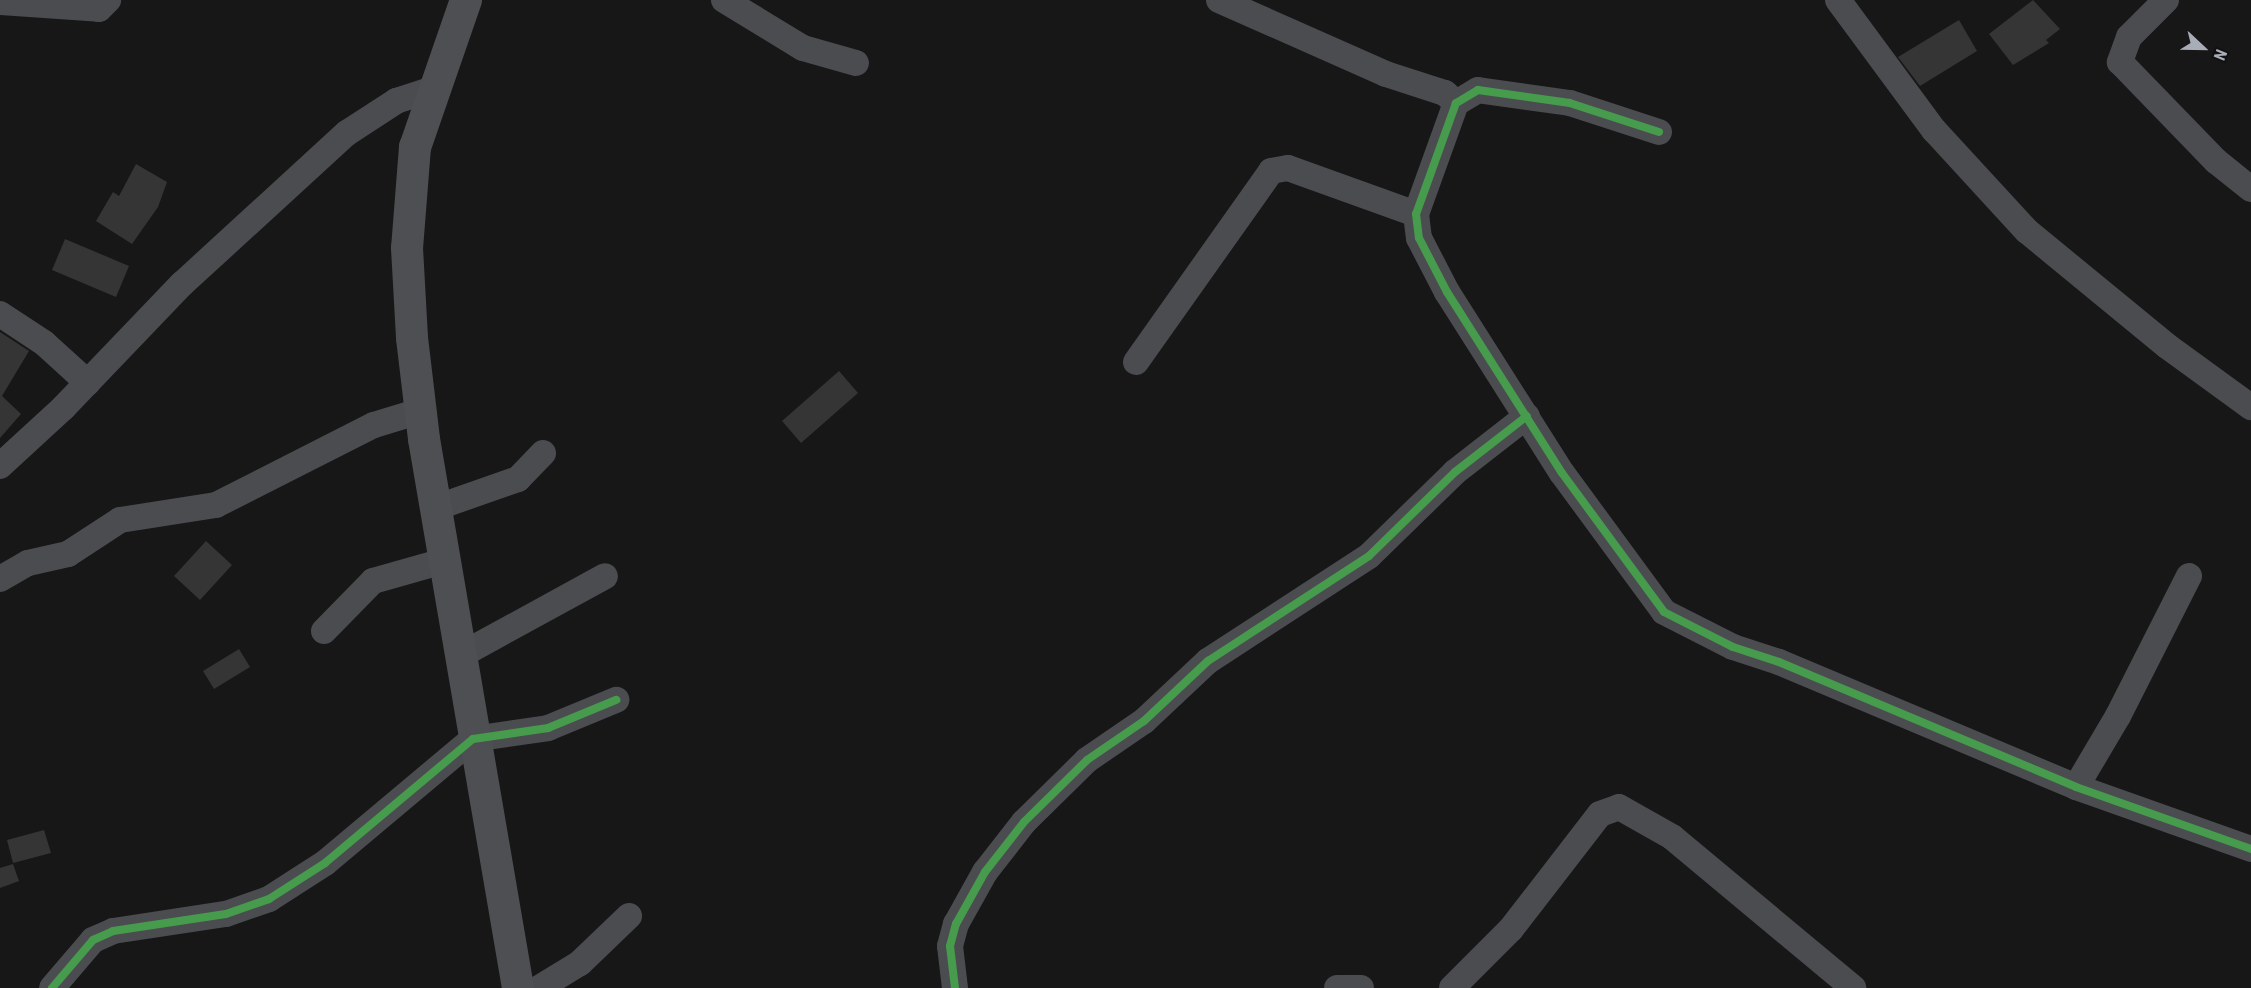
<!DOCTYPE html>
<html>
<head>
<meta charset="utf-8">
<style>
	body { margin:0 }
	#map { position:relative; width:2251px; height:988px; overflow:hidden; background:#171717; font-family:"Roboto Condensed",sans-serif }
	div>[style] { position:absolute }
	[style*='--x'] { left:calc(var(--x)*1px); top:calc(var(--y)*1px); width:calc(var(--w)*1px); rotate:calc(var(--a)*1deg) }
	.building>* { inset:0; background:#353536 }
	.minor>* { height:26px; margin:-13px; padding:0 13px; transform-origin:13px; border-radius:13px; background:#4b4c50 }
	.major>* { height:32px; margin:-16px; padding:0 16px; transform-origin:16px; border-radius:16px; background:#4d4f52 }
	.cycleway>* { height:8px; margin:-4px; padding:0 4px; transform-origin:4px; border-radius:4px; background:#469c4c }
	span { translate:-50% -50%; white-space:nowrap; text-align:center; line-height:1.15; -webkit-text-stroke:4.5px #111113; paint-order:stroke }
	.north { position:absolute; left:2173px; top:18px; width:60px; height:60px; -webkit-text-stroke:4px #111113; paint-order:stroke; rotate:112deg; font-size:16px; font-weight:700; line-height:24px; text-align:center; color:#a8adb8 }
	.north::after { content:''; display:block; margin:auto; width:21px; height:27px; background:#a8adb8; clip-path:polygon(50% 0,100% 100%,50% 72%,0 100%) }
</style>
</head>
<body>
<div id="map">
	<div class="building">
		<i style="clip-path:polygon(2033px 0,2060px 29px,2046px 40px,2049px 43px,2013px 65px,1989px 34px)"></i>
		<i style="clip-path:polygon(1959px 20px,1977px 51px,1920px 86px,1898px 57px)"></i>
		<i style="clip-path:polygon(136px 164px,167px 182px,158px 207px,132px 244px,96px 221px,113px 192px,119px 196px)"></i>
		<i style="clip-path:polygon(65px 239px,129px 266px,116px 297px,52px 270px)"></i>
		<i style="clip-path:polygon(0 332px,29px 351px,2px 396px,21px 414px,0 438px)"></i>
		<i style="clip-path:polygon(839px 371px,858px 393px,801px 443px,782px 421px)"></i>
		<i style="clip-path:polygon(206px 541px,232px 565px,200px 600px,174px 576px)"></i>
		<i style="clip-path:polygon(239px 649px,250px 667px,214px 689px,203px 671px)"></i>
		<i style="clip-path:polygon(44px 830px,51px 853px,13px 863px,7px 840px)"></i>
		<i style="clip-path:polygon(13px 864px,19px 881px,0 888px,0 868px)"></i>
	</div>
	<div class="minor">
		<i style="--x:724;--y:0;--w:92;--a:31.3"></i>
		<i style="--x:803;--y:48;--w:55;--a:15.8"></i>
		<i style="--x:1219;--y:0;--w:183;--a:23.9"></i>
		<i style="--x:1386;--y:74;--w:62;--a:17.9"></i>
		<i style="--x:1445;--y:93;--w:15;--a:42"></i>
		<i style="--x:1838;--y:0;--w:162;--a:53.6"></i>
		<i style="--x:1934;--y:130;--w:137;--a:47.4"></i>
		<i style="--x:2027;--y:231;--w:181;--a:39.4"></i>
		<i style="--x:2167;--y:346;--w:104;--a:36"></i>
		<i style="--x:2166;--y:0;--w:52;--a:135"></i>
		<i style="--x:2129;--y:37;--w:27;--a:110"></i>
		<i style="--x:2120;--y:62;--w:138;--a:45.9"></i>
		<i style="--x:2216;--y:161;--w:45;--a:38.7"></i>
		<i style="--x:0;--y:2;--w:99;--a:4"></i>
		<i style="--x:99;--y:9;--w:13;--a:-45"></i>
		<i style="--x:1659;--y:132;--w:94;--a:-162"></i>
		<i style="--x:1570;--y:103;--w:93;--a:-172"></i>
		<i style="--x:1478;--y:90;--w:26;--a:149"></i>
		<i style="--x:1456;--y:103;--w:118;--a:109.8"></i>
		<i style="--x:1416;--y:214;--w:24;--a:83"></i>
		<i style="--x:1419;--y:238;--w:61;--a:62.6"></i>
		<i style="--x:1447;--y:292;--w:214;--a:57.6"></i>
		<i style="--x:1562;--y:473;--w:172;--a:53.7"></i>
		<i style="--x:1664;--y:612;--w:77;--a:26.9"></i>
		<i style="--x:1733;--y:647;--w:48;--a:18.1"></i>
		<i style="--x:1779;--y:662;--w:322;--a:22.8"></i>
		<i style="--x:2076;--y:787;--w:186;--a:19.5"></i>
		<i style="--x:0;--y:314;--w:53;--a:33.4"></i>
		<i style="--x:44;--y:343;--w:59;--a:42.3"></i>
		<i style="--x:1136;--y:362;--w:234;--a:-54.7"></i>
		<i style="--x:1271;--y:171;--w:17;--a:-10"></i>
		<i style="--x:1288;--y:168;--w:136;--a:19.8"></i>
		<i style="--x:0;--y:466;--w:86;--a:-42.6"></i>
		<i style="--x:63;--y:408;--w:172;--a:-46.2"></i>
		<i style="--x:182;--y:284;--w:224;--a:-42.5"></i>
		<i style="--x:347;--y:133;--w:59;--a:-33.1"></i>
		<i style="--x:396;--y:101;--w:38;--a:-18"></i>
		<i style="--x:438;--y:507;--w:85;--a:-19.3"></i>
		<i style="--x:518;--y:479;--w:36;--a:-46"></i>
		<i style="--x:0;--y:579;--w:32;--a:-30"></i>
		<i style="--x:28;--y:563;--w:41;--a:-12.7"></i>
		<i style="--x:68;--y:554;--w:62;--a:-33.2"></i>
		<i style="--x:120;--y:520;--w:97;--a:-8.9"></i>
		<i style="--x:216;--y:505;--w:177;--a:-26.9"></i>
		<i style="--x:374;--y:425;--w:48;--a:-16.9"></i>
		<i style="--x:324;--y:631;--w:70;--a:-45.6"></i>
		<i style="--x:373;--y:581;--w:77;--a:-15.8"></i>
		<i style="--x:461;--y:655;--w:164;--a:-28.7"></i>
		<i style="--x:2076;--y:787;--w:82;--a:-59.4"></i>
		<i style="--x:2118;--y:716;--w:157;--a:-63.1"></i>
		<i style="--x:52;--y:988;--w:63;--a:-49.5"></i>
		<i style="--x:93;--y:940;--w:22;--a:-24"></i>
		<i style="--x:113;--y:931;--w:114;--a:-8.6"></i>
		<i style="--x:226;--y:914;--w:46;--a:-19.2"></i>
		<i style="--x:269;--y:899;--w:67;--a:-32.7"></i>
		<i style="--x:325;--y:863;--w:193;--a:-40"></i>
		<i style="--x:473;--y:739;--w:76;--a:-8.3"></i>
		<i style="--x:548;--y:728;--w:74;--a:-22.4"></i>
		<i style="--x:539;--y:988;--w:48;--a:-31.4"></i>
		<i style="--x:580;--y:963;--w:68;--a:-43.8"></i>
		<i style="--x:955;--y:988;--w:42;--a:-96.8"></i>
		<i style="--x:950;--y:946;--w:23;--a:-75"></i>
		<i style="--x:956;--y:924;--w:60;--a:-60.9"></i>
		<i style="--x:985;--y:872;--w:63;--a:-52"></i>
		<i style="--x:1024;--y:822;--w:88;--a:-44.5"></i>
		<i style="--x:1087;--y:760;--w:69;--a:-34.4"></i>
		<i style="--x:1144;--y:721;--w:88;--a:-43.2"></i>
		<i style="--x:1208;--y:661;--w:192;--a:-33.1"></i>
		<i style="--x:1369;--y:556;--w:120;--a:-44.3"></i>
		<i style="--x:1455;--y:472;--w:91;--a:-37.9"></i>
		<i style="--x:1337;--y:988;--w:24;--a:0"></i>
		<i style="--x:1452;--y:988;--w:83;--a:-45"></i>
		<i style="--x:1511;--y:929;--w:145;--a:-52.3"></i>
		<i style="--x:1600;--y:814;--w:20;--a:-20"></i>
		<i style="--x:1619;--y:807;--w:61;--a:29.5"></i>
		<i style="--x:1672;--y:837;--w:236;--a:39.8"></i>
	</div>
	<div class="major">
		<i style="--x:466;--y:0;--w:156;--a:109.1"></i>
		<i style="--x:415;--y:147;--w:101;--a:94.5"></i>
		<i style="--x:407;--y:248;--w:90;--a:86.8"></i>
		<i style="--x:412;--y:338;--w:102;--a:83.2"></i>
		<i style="--x:424;--y:439;--w:557;--a:80.28"></i>
	</div>
	<div class="cycleway">
		<i style="--x:1659;--y:132;--w:94;--a:-162"></i>
		<i style="--x:1570;--y:103;--w:93;--a:-172"></i>
		<i style="--x:1478;--y:90;--w:26;--a:149"></i>
		<i style="--x:1456;--y:103;--w:118;--a:109.8"></i>
		<i style="--x:1416;--y:214;--w:24;--a:83"></i>
		<i style="--x:1419;--y:238;--w:61;--a:62.6"></i>
		<i style="--x:1447;--y:292;--w:214;--a:57.6"></i>
		<i style="--x:1562;--y:473;--w:172;--a:53.7"></i>
		<i style="--x:1664;--y:612;--w:77;--a:26.9"></i>
		<i style="--x:1733;--y:647;--w:48;--a:18.1"></i>
		<i style="--x:1779;--y:662;--w:322;--a:22.8"></i>
		<i style="--x:2076;--y:787;--w:186;--a:19.5"></i>
		<i style="--x:52;--y:988;--w:63;--a:-49.5"></i>
		<i style="--x:93;--y:940;--w:22;--a:-24"></i>
		<i style="--x:113;--y:931;--w:114;--a:-8.6"></i>
		<i style="--x:226;--y:914;--w:46;--a:-19.2"></i>
		<i style="--x:269;--y:899;--w:67;--a:-32.7"></i>
		<i style="--x:325;--y:863;--w:193;--a:-40"></i>
		<i style="--x:473;--y:739;--w:76;--a:-8.3"></i>
		<i style="--x:548;--y:728;--w:74;--a:-22.4"></i>
		<i style="--x:955;--y:988;--w:42;--a:-96.8"></i>
		<i style="--x:950;--y:946;--w:23;--a:-75"></i>
		<i style="--x:956;--y:924;--w:60;--a:-60.9"></i>
		<i style="--x:985;--y:872;--w:63;--a:-52"></i>
		<i style="--x:1024;--y:822;--w:88;--a:-44.5"></i>
		<i style="--x:1087;--y:760;--w:69;--a:-34.4"></i>
		<i style="--x:1144;--y:721;--w:88;--a:-43.2"></i>
		<i style="--x:1208;--y:661;--w:192;--a:-33.1"></i>
		<i style="--x:1369;--y:556;--w:120;--a:-44.3"></i>
		<i style="--x:1455;--y:472;--w:91;--a:-37.9"></i>
	</div>
	<div class="north">N</div>
</div>
</body>
</html>
